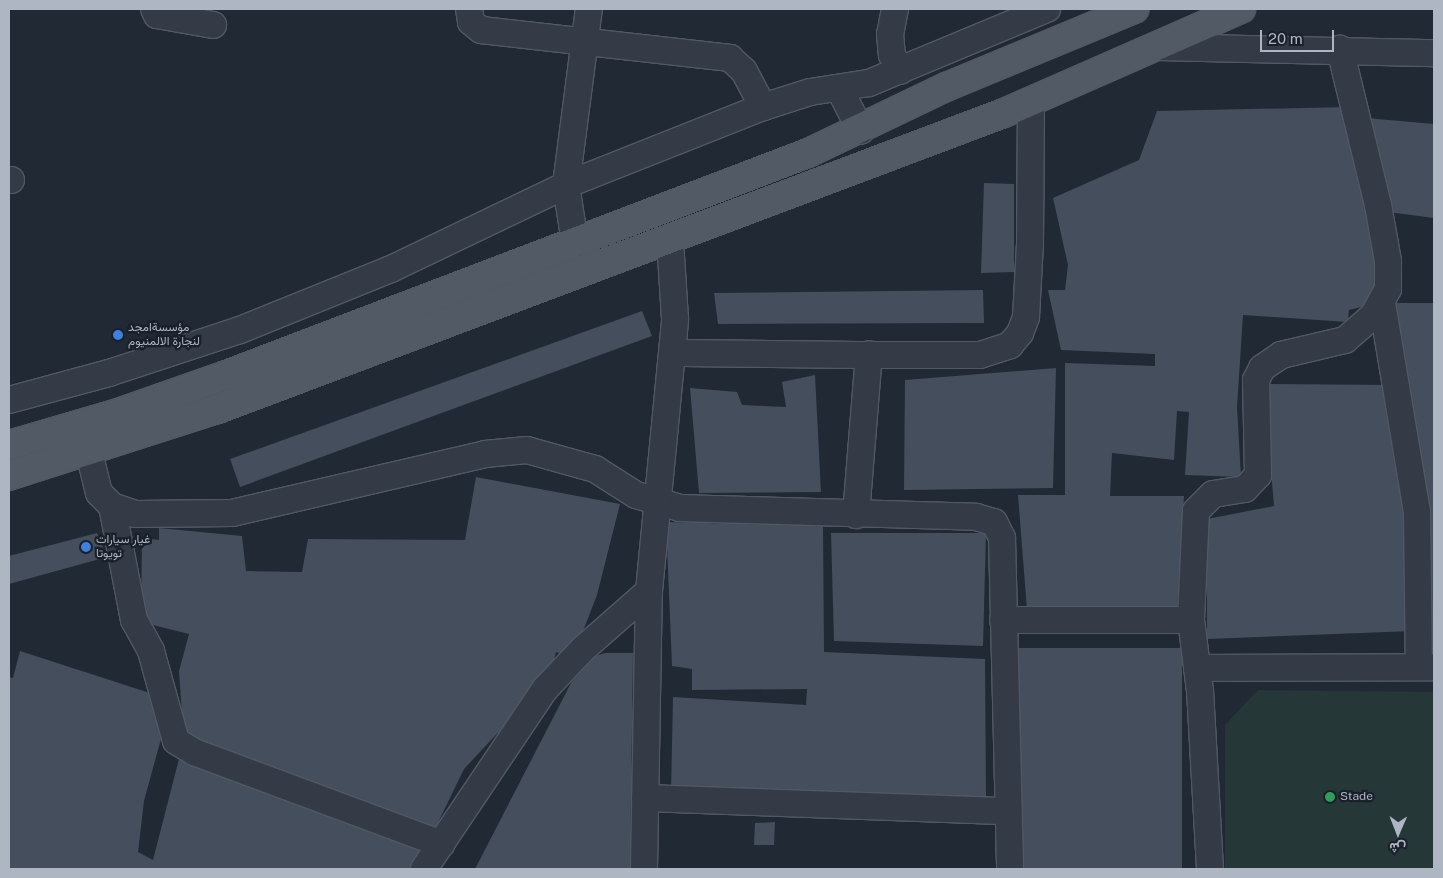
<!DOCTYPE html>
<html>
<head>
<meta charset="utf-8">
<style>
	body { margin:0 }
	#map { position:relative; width:1443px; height:878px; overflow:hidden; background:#212935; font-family:"Public Sans",Vazirmatn,sans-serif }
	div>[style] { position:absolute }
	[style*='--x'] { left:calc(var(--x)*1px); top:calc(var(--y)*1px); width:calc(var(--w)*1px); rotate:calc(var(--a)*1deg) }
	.green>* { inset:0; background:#263738 }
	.building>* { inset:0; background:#444e5d }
	.roads { filter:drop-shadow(1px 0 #525864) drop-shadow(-1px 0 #525864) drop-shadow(0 1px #525864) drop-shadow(0 -1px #525864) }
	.minor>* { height:26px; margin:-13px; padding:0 13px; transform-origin:13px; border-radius:13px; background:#343b46 }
	.major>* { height:28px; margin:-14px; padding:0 14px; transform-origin:14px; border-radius:14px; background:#525a66 }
	.dots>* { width:14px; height:14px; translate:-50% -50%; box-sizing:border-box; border:2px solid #1a202a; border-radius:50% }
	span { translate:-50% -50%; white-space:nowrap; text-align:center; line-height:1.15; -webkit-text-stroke:4.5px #1a202a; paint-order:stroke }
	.poi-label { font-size:12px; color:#aeb5c3 }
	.left { translate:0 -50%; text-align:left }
	.frame { position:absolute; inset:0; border:10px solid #aeb5c3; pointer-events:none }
	.north { position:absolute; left:1373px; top:808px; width:50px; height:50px; -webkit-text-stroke:4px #1a202a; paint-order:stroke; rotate:181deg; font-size:14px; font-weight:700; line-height:20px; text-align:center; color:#aeb5c3 }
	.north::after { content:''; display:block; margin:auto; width:18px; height:22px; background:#aeb5c3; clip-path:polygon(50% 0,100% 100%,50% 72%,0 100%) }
	.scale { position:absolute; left:1260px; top:30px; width:74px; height:22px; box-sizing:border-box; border:2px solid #aeb5c3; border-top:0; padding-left:6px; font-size:15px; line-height:18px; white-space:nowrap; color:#aeb5c3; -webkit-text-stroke:4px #1a202a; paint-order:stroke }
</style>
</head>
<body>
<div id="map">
	<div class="green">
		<i style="clip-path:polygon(1258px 690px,1434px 692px,1434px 869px,1225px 869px,1225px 725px)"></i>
	</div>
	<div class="building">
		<i style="clip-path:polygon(1349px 107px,1384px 288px,1369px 305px,1349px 310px,1348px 322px,1243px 315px,1237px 407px,1241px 477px,1185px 475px,1189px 412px,1177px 411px,1174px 460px,1112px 453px,1110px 496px,1184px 496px,1177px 612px,1027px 610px,1018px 495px,1065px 495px,1065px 363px,1155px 366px,1155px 354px,1061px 350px,1048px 290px,1065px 290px,1068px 265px,1053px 198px,1139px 160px,1157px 111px)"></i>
		<i style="clip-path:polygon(1366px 118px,1434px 124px,1434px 218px,1388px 212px)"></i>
		<i style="clip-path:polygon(984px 183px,1014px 184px,1014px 272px,981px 273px)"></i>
		<i style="clip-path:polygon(983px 290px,984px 323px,718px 324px,714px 293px)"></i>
		<i style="clip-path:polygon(1390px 303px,1434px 303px,1434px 641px,1426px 641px)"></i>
		<i style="clip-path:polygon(642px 311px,652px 336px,240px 487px,230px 459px)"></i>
		<i style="clip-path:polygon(1056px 368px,1053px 488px,904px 490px,905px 380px)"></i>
		<i style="clip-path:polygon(815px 375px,821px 492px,699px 493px,690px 388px,737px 392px,742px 405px,786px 407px,782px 382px)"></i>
		<i style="clip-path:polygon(1264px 384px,1390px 385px,1413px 511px,1413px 631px,1207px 639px,1207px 519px,1274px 506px)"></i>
		<i style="clip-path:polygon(476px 477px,620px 504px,597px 595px,573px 657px,556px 652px,549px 678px,464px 769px,433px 833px,184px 744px,179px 671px,189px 634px,141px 622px,142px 538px,159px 540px,159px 528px,242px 536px,246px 571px,302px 572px,308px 539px,465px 540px)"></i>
		<i style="clip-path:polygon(666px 522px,823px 526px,824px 652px,985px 659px,986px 799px,671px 792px,673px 697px,806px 705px,807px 689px,692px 690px,692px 669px,672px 666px)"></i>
		<i style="clip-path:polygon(97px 533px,107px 557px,9px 584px,9px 556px)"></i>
		<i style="clip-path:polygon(831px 533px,986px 533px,983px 646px,834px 641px)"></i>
		<i style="clip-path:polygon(1016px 648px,1182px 648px,1182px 869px,1021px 869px)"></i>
		<i style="clip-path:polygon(20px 651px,156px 695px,167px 717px,144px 801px,138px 852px,153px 860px,181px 751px,427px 847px,413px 869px,9px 869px,9px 677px,13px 678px)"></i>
		<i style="clip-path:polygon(605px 653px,633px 653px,630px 869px,475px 869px,571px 683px,595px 656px)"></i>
		<i style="clip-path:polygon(775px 822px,774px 845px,754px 845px,755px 823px)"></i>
	</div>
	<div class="roads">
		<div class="minor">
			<i style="--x:154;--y:9;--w:7;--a:63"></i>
			<i style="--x:157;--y:15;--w:57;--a:10.1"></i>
			<i style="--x:469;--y:9;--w:13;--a:81"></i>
			<i style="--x:471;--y:22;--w:13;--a:39"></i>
			<i style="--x:481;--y:30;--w:251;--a:6.4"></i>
			<i style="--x:730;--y:58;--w:19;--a:43"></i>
			<i style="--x:744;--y:71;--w:41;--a:62.2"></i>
			<i style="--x:895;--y:9;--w:25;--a:101"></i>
			<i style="--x:890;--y:34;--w:21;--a:85"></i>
			<i style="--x:892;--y:55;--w:18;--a:61"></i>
			<i style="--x:1160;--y:47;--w:274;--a:1.3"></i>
			<i style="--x:839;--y:88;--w:48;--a:62.9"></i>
			<i style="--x:9;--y:180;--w:2;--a:0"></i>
			<i style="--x:575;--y:243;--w:59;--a:-98.8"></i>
			<i style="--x:566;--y:185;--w:177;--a:-82.6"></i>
			<i style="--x:1382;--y:303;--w:212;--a:80.5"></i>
			<i style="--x:1417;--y:512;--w:155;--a:89.3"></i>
			<i style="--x:673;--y:353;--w:196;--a:0.6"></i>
			<i style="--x:9;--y:400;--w:104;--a:-15.1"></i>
			<i style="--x:109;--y:373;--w:138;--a:-18.2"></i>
			<i style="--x:240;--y:330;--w:163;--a:-22"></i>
			<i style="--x:391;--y:269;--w:194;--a:-25.6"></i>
			<i style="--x:566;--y:185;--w:212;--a:-21.6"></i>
			<i style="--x:763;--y:107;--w:49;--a:-17.7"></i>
			<i style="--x:810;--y:92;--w:60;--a:-8.7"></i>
			<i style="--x:869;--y:83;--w:193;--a:-22.6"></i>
			<i style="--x:89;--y:452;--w:42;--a:76.3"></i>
			<i style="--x:99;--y:493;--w:18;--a:45"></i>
			<i style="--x:112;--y:506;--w:24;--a:19"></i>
			<i style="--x:135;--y:514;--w:97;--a:-0.6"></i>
			<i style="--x:232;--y:513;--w:260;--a:-13.1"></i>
			<i style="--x:485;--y:454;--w:42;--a:-5.4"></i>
			<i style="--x:527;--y:450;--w:71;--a:15.6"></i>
			<i style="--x:595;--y:469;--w:49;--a:32.4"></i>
			<i style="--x:636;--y:495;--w:46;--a:16.5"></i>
			<i style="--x:680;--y:508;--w:296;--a:1.7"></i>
			<i style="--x:976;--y:517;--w:19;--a:16"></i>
			<i style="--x:994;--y:522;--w:18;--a:63"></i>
			<i style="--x:1002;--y:538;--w:331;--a:88.6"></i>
			<i style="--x:112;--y:506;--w:116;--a:79.1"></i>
			<i style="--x:134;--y:620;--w:35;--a:61"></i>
			<i style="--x:151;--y:651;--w:93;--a:74.5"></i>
			<i style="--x:176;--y:741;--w:21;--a:31"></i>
			<i style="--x:194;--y:752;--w:264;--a:20.4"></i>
			<i style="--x:856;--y:515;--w:161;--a:-85.4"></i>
			<i style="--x:869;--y:355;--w:111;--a:0"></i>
			<i style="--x:980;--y:355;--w:32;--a:-18"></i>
			<i style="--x:1010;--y:345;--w:16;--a:-50"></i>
			<i style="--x:1020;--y:333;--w:17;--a:-69"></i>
			<i style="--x:1026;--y:317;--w:73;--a:-86.9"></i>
			<i style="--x:1030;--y:244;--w:143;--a:-89.6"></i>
			<i style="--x:1003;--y:620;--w:188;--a:0"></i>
			<i style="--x:1197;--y:668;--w:237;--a:-0.2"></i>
			<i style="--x:645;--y:798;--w:363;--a:2.1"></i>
			<i style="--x:424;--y:869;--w:217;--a:-56.1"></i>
			<i style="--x:545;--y:689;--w:55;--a:-46.5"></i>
			<i style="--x:583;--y:649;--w:88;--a:-41.3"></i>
			<i style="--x:644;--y:869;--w:278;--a:-89"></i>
			<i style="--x:649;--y:591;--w:273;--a:-84.5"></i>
			<i style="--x:675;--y:319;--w:80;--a:-93.6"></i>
			<i style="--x:1210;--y:869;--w:178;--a:-93.2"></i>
			<i style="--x:1200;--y:691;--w:72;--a:-97.2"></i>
			<i style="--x:1191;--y:620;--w:109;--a:-87.4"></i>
			<i style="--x:1196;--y:511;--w:24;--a:-45"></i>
			<i style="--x:1213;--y:494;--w:32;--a:-9"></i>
			<i style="--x:1245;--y:489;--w:19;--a:-47"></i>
			<i style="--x:1258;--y:475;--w:95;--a:-91.2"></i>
			<i style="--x:1256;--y:380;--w:13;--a:-63"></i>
			<i style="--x:1262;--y:368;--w:23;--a:-34"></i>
			<i style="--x:1281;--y:355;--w:66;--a:-13.2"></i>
			<i style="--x:1345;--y:340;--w:37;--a:-41"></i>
			<i style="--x:1373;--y:316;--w:31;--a:-61"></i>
			<i style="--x:1388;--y:289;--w:28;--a:-90"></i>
			<i style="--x:1388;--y:261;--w:57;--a:-100.1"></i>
			<i style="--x:1378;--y:205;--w:161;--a:-103.7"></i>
		</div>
		<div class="major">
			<i style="--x:9;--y:445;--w:114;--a:-16.4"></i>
			<i style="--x:118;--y:413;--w:114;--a:-19.4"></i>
			<i style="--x:226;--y:375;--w:623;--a:-20.88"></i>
			<i style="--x:808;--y:153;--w:153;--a:-25.6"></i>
			<i style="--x:946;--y:87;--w:204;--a:-22.5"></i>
			<i style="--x:9;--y:476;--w:219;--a:-17.8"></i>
			<i style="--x:218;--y:409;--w:840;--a:-20.64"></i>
			<i style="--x:1004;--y:113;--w:259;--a:-23.7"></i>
		</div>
	</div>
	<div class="dots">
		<i style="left:118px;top:335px;background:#3f7fe0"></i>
		<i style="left:86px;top:547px;background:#3f7fe0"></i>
		<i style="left:1330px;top:797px;background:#2e9e5b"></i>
	</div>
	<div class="poi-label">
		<span class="left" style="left:128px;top:335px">مؤسسةامجد<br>لنجارة الالمنيوم</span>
		<span class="left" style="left:96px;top:547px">غيار سيارات<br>تويوتا</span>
		<span class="left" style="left:1340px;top:797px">Stade</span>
	</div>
	<div class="frame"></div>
	<div class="north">ش</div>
	<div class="scale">20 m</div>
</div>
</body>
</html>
